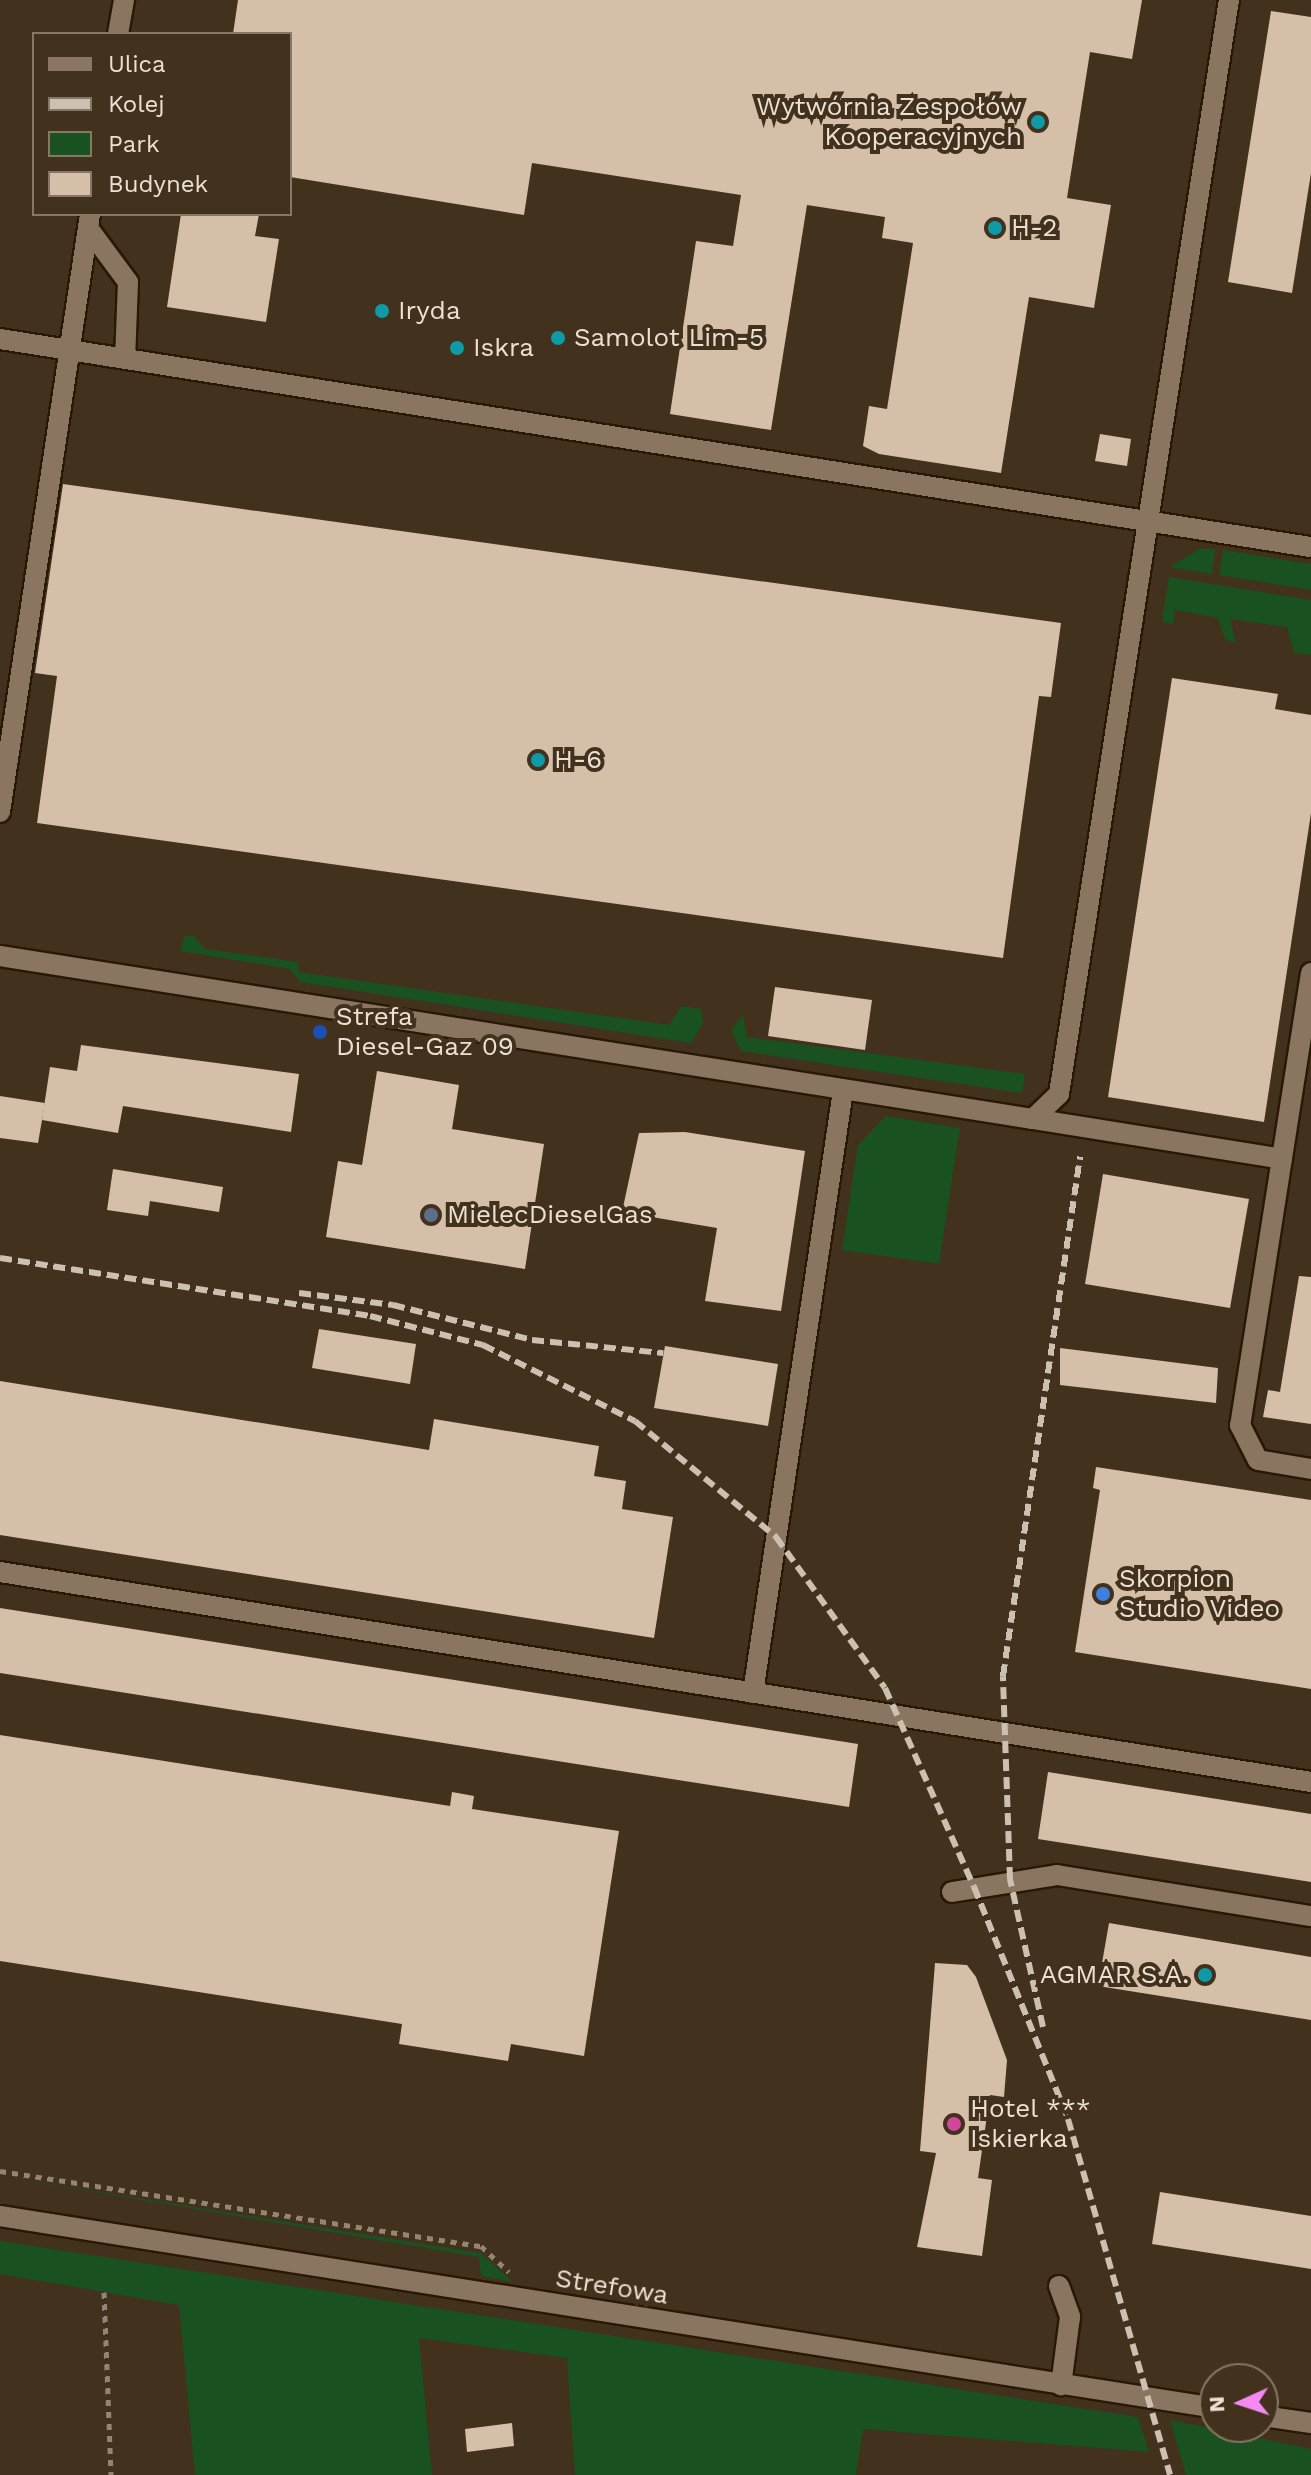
<!DOCTYPE html>
<html>
<head>
<meta charset="utf-8">
<style>
	body { margin:0 }
	#map { position:relative; width:1311px; height:2475px; overflow:hidden; background:#42311d; font-family:"Work Sans",sans-serif }
	div>[style] { position:absolute }
	[style*='--x'] { left:calc(var(--x)*1px); top:calc(var(--y)*1px); width:calc(var(--w)*1px); rotate:calc(var(--a)*1deg) }
	.green>* { inset:0; background:#195121 }
	.building>* { inset:0; background:#d5bfa8 }
	.path>* { height:5px; margin-top:-2.5px; transform-origin:0; background:repeating-linear-gradient(90deg,#938474 0 6px,transparent 0 12px) }
	.roads { filter:drop-shadow(2px 0 #291805) drop-shadow(-2px 0 #291805) drop-shadow(0 2px #291805) drop-shadow(0 -2px #291805) }
	.minor>* { height:20px; margin:-10px; padding:0 10px; transform-origin:10px; border-radius:10px; background:#8a7660 }
	.rail>* { height:6px; margin-top:-3px; transform-origin:0; background:repeating-linear-gradient(90deg,#ccc0b2 0 12px,transparent 0 18px) }
	.dots>* { width:22px; height:22px; translate:-50% -50%; box-sizing:border-box; border:4px solid #42311d; border-radius:50% }
	span { translate:-50% -50%; white-space:nowrap; text-align:center; line-height:1.15; -webkit-text-stroke:8px #42311d; paint-order:stroke }
	.poi-label { font-size:26px; color:#ece0d4 }
	.right { translate:-100% -50%; text-align:right }
	.left { translate:0 -50%; text-align:left }
	.street-label { font-size:26px; color:#ece0d4 }
	.legend { position:absolute; left:32px; top:32px; width:260px; height:184px; box-sizing:border-box; background:#42311d; border:2px solid #867766; margin:0; padding:10px 14px; list-style:none; font-size:24px; color:#ece0d4 }
	.legend li { display:flex; align-items:center; gap:16px; height:40px }
	.legend b { width:40px; border:2px solid #867766 }
	.north { position:absolute; left:1199px; top:2363px; width:80px; height:80px; box-sizing:border-box; background:#42311d; border:2px solid #867766; border-radius:50%; rotate:267deg; font-size:22px; font-weight:700; line-height:32px; text-align:center; color:#ece0d4 }
	.north::after { content:''; display:block; margin:auto; width:28px; height:36px; background:#f38af2; clip-path:polygon(50% 0,100% 100%,50% 72%,0 100%) }
</style>
</head>
<body>
<div id="map">
	<div class="green">
		<i style="clip-path:polygon(1201px 548px,1215px 549px,1212px 574px,1169px 567px)"></i>
		<i style="clip-path:polygon(1223px 550px,1311px 564px,1311px 590px,1219px 575px)"></i>
		<i style="clip-path:polygon(1169px 577px,1311px 600px,1311px 655px,1294px 653px,1287px 627px,1230px 619px,1236px 643px,1225px 639px,1218px 618px,1175px 610px,1173px 625px,1162px 621px)"></i>
		<i style="clip-path:polygon(184px 936px,194px 936px,205px 949px,299px 962px,298px 972px,669px 1025px,681px 1006px,701px 1009px,703px 1023px,691px 1043px,300px 982px,290px 969px,180px 951px)"></i>
		<i style="clip-path:polygon(743px 1015px,747px 1037px,1025px 1074px,1022px 1093px,741px 1051px,731px 1030px)"></i>
		<i style="clip-path:polygon(886px 1116px,960px 1128px,939px 1264px,842px 1250px,858px 1145px)"></i>
		<i style="clip-path:polygon(0 2176px,481px 2253px,513px 2282px,481px 2276px,479px 2257px)"></i>
		<i style="clip-path:polygon(0 2241px,1138px 2417px,1149px 2452px,863px 2429px,856px 2475px,575px 2475px,567px 2358px,419px 2338px,432px 2475px,195px 2475px,179px 2305px,0 2274px)"></i>
		<i style="clip-path:polygon(1170px 2420px,1311px 2449px,1311px 2475px,1186px 2475px)"></i>
	</div>
	<div class="building">
		<i style="clip-path:polygon(238px 0,1142px 0,1132px 59px,1090px 52px,1067px 198px,1111px 205px,1094px 308px,1029px 297px,1001px 473px,879px 454px,863px 446px,869px 406px,887px 409px,913px 243px,882px 238px,885px 217px,807px 205px,771px 430px,670px 414px,696px 241px,733px 246px,741px 195px,532px 163px,524px 215px,290px 177px,290px 34px,233px 34px)"></i>
		<i style="clip-path:polygon(1271px 11px,1311px 17px,1311px 173px,1292px 293px,1228px 282px)"></i>
		<i style="clip-path:polygon(181px 214px,259px 214px,255px 236px,279px 239px,266px 322px,167px 307px)"></i>
		<i style="clip-path:polygon(1100px 434px,1131px 439px,1127px 466px,1095px 461px)"></i>
		<i style="clip-path:polygon(63px 484px,1061px 623px,1051px 697px,1039px 696px,1003px 958px,37px 823px,57px 676px,35px 673px)"></i>
		<i style="clip-path:polygon(1172px 678px,1278px 694px,1275px 709px,1311px 715px,1311px 813px,1264px 1122px,1108px 1097px)"></i>
		<i style="clip-path:polygon(775px 987px,872px 1000px,865px 1050px,768px 1036px)"></i>
		<i style="clip-path:polygon(81px 1045px,299px 1074px,291px 1132px,123px 1106px,118px 1133px,42px 1120px,50px 1067px,77px 1071px)"></i>
		<i style="clip-path:polygon(377px 1071px,459px 1085px,452px 1129px,544px 1144px,525px 1269px,326px 1237px,338px 1161px,362px 1165px)"></i>
		<i style="clip-path:polygon(0 1096px,45px 1103px,38px 1143px,0 1138px)"></i>
		<i style="clip-path:polygon(685px 1132px,805px 1151px,781px 1311px,705px 1301px,717px 1228px,622px 1212px,639px 1133px)"></i>
		<i style="clip-path:polygon(113px 1169px,223px 1187px,219px 1212px,150px 1201px,148px 1216px,107px 1210px)"></i>
		<i style="clip-path:polygon(1103px 1174px,1249px 1199px,1230px 1308px,1085px 1284px)"></i>
		<i style="clip-path:polygon(1299px 1276px,1311px 1277px,1311px 1424px,1263px 1417px,1268px 1390px,1280px 1392px)"></i>
		<i style="clip-path:polygon(319px 1329px,416px 1344px,410px 1384px,312px 1368px)"></i>
		<i style="clip-path:polygon(665px 1346px,778px 1364px,768px 1426px,654px 1408px)"></i>
		<i style="clip-path:polygon(1060px 1348px,1218px 1368px,1216px 1403px,1060px 1385px)"></i>
		<i style="clip-path:polygon(0 1381px,429px 1450px,434px 1419px,599px 1446px,594px 1476px,626px 1481px,622px 1509px,673px 1517px,654px 1638px,0 1535px)"></i>
		<i style="clip-path:polygon(1096px 1467px,1311px 1500px,1311px 1689px,1075px 1652px,1100px 1490px,1093px 1488px)"></i>
		<i style="clip-path:polygon(0 1608px,858px 1744px,849px 1807px,0 1673px)"></i>
		<i style="clip-path:polygon(0 1735px,450px 1806px,452px 1792px,474px 1796px,472px 1809px,619px 1831px,584px 2056px,511px 2044px,508px 2061px,399px 2044px,402px 2024px,0 1961px)"></i>
		<i style="clip-path:polygon(1048px 1772px,1311px 1814px,1311px 1882px,1038px 1839px)"></i>
		<i style="clip-path:polygon(1109px 1923px,1311px 1957px,1311px 2020px,1098px 1986px)"></i>
		<i style="clip-path:polygon(935px 1963px,967px 1965px,976px 1977px,1007px 2060px,1004px 2097px,990px 2095px,978px 2178px,992px 2180px,982px 2256px,917px 2247px,936px 2153px,920px 2151px)"></i>
		<i style="clip-path:polygon(1160px 2192px,1311px 2216px,1311px 2269px,1152px 2244px)"></i>
		<i style="clip-path:polygon(512px 2423px,514px 2446px,467px 2452px,465px 2429px)"></i>
	</div>
	<div class="path">
		<i style="--x:0;--y:2171;--w:487;--a:8.9"></i>
		<i style="--x:481;--y:2246;--w:38;--a:43"></i>
		<i style="--x:104;--y:2292;--w:183;--a:87.8"></i>
	</div>
	<div class="roads">
		<div class="minor">
			<i style="--x:118;--y:34;--w:35;--a:-80"></i>
			<i style="--x:88;--y:228;--w:67;--a:53.5"></i>
			<i style="--x:128;--y:282;--w:77;--a:92.2"></i>
			<i style="--x:0;--y:339;--w:1327;--a:9.02"></i>
			<i style="--x:0;--y:812;--w:605;--a:-81.44"></i>
			<i style="--x:0;--y:956;--w:1046;--a:8.97"></i>
			<i style="--x:1033;--y:1119;--w:36;--a:-44"></i>
			<i style="--x:1059;--y:1094;--w:1107;--a:-81.17"></i>
			<i style="--x:1311;--y:973;--w:458;--a:98.9"></i>
			<i style="--x:1240;--y:1425;--w:39;--a:63"></i>
			<i style="--x:1258;--y:1460;--w:54;--a:9.6"></i>
			<i style="--x:1033;--y:1119;--w:252;--a:9.1"></i>
			<i style="--x:0;--y:1572;--w:1328;--a:9.1"></i>
			<i style="--x:753;--y:1693;--w:609;--a:-81.5"></i>
			<i style="--x:952;--y:1892;--w:106;--a:-9.2"></i>
			<i style="--x:1057;--y:1875;--w:257;--a:9.2"></i>
			<i style="--x:0;--y:2216;--w:1230;--a:8.98"></i>
			<i style="--x:1059;--y:2286;--w:33;--a:70"></i>
			<i style="--x:1070;--y:2317;--w:69;--a:97.5"></i>
			<i style="--x:1263;--y:2416;--w:49;--a:8.3"></i>
		</div>
	</div>
	<div class="rail">
		<i style="--x:0;--y:1258;--w:375;--a:8.9"></i>
		<i style="--x:370;--y:1316;--w:117;--a:14.4"></i>
		<i style="--x:483;--y:1345;--w:170;--a:26.6"></i>
		<i style="--x:635;--y:1421;--w:183;--a:39.4"></i>
		<i style="--x:776;--y:1537;--w:186;--a:54.2"></i>
		<i style="--x:885;--y:1688;--w:218;--a:65.9"></i>
		<i style="--x:974;--y:1887;--w:250;--a:67.9"></i>
		<i style="--x:1068;--y:2119;--w:370;--a:74"></i>
		<i style="--x:299;--y:1293;--w:95;--a:7.3"></i>
		<i style="--x:393;--y:1305;--w:143;--a:14.1"></i>
		<i style="--x:532;--y:1340;--w:132;--a:5.7"></i>
		<i style="--x:1043;--y:2027;--w:152;--a:-102.6"></i>
		<i style="--x:1010;--y:1879;--w:203;--a:-92"></i>
		<i style="--x:1003;--y:1676;--w:525;--a:-81.56"></i>
	</div>
	<div class="dots">
		<i style="left:1038px;top:122px;background:#0f9aa8"></i>
		<i style="left:995px;top:228px;background:#0f9aa8"></i>
		<i style="left:382px;top:311px;background:#0f9aa8"></i>
		<i style="left:558px;top:338px;background:#0f9aa8"></i>
		<i style="left:457px;top:348px;background:#0f9aa8"></i>
		<i style="left:538px;top:760px;background:#0f9aa8"></i>
		<i style="left:320px;top:1032px;background:#1a4fb4"></i>
		<i style="left:431px;top:1215px;background:#5c6f8a"></i>
		<i style="left:1103px;top:1594px;background:#3f7fe0"></i>
		<i style="left:1205px;top:1975px;background:#0f9aa8"></i>
		<i style="left:954px;top:2124px;background:#d1479c"></i>
	</div>
	<div class="poi-label">
		<span class="right" style="left:1022px;top:122px">Wytwórnia Zespołów<br>Kooperacyjnych</span>
		<span class="left" style="left:1011px;top:228px">H-2</span>
		<span class="left" style="left:398px;top:311px">Iryda</span>
		<span class="left" style="left:574px;top:338px">Samolot Lim-5</span>
		<span class="left" style="left:473px;top:348px">Iskra</span>
		<span class="left" style="left:554px;top:760px">H-6</span>
		<span class="left" style="left:336px;top:1032px">Strefa<br>Diesel-Gaz 09</span>
		<span class="left" style="left:447px;top:1215px">MielecDieselGas</span>
		<span class="left" style="left:1119px;top:1594px">Skorpion<br>Studio Video</span>
		<span class="right" style="left:1189px;top:1975px">AGMAR S.A.</span>
		<span class="left" style="left:970px;top:2124px">Hotel ***<br>Iskierka</span>
	</div>
	<div class="street-label">
		<span style="left:612px;top:2287px;rotate:9deg">Strefowa</span>
	</div>
	<ul class="legend">
	<li><b style="height:10px;background:#8a7660"></b>Ulica</li>
	<li><b style="height:10px;background:#ccc0b2"></b>Kolej</li>
	<li><b style="height:22px;background:#195121"></b>Park</li>
	<li><b style="height:22px;background:#d5bfa8"></b>Budynek</li>
	</ul>
	<div class="north">N</div>
</div>
</body>
</html>
